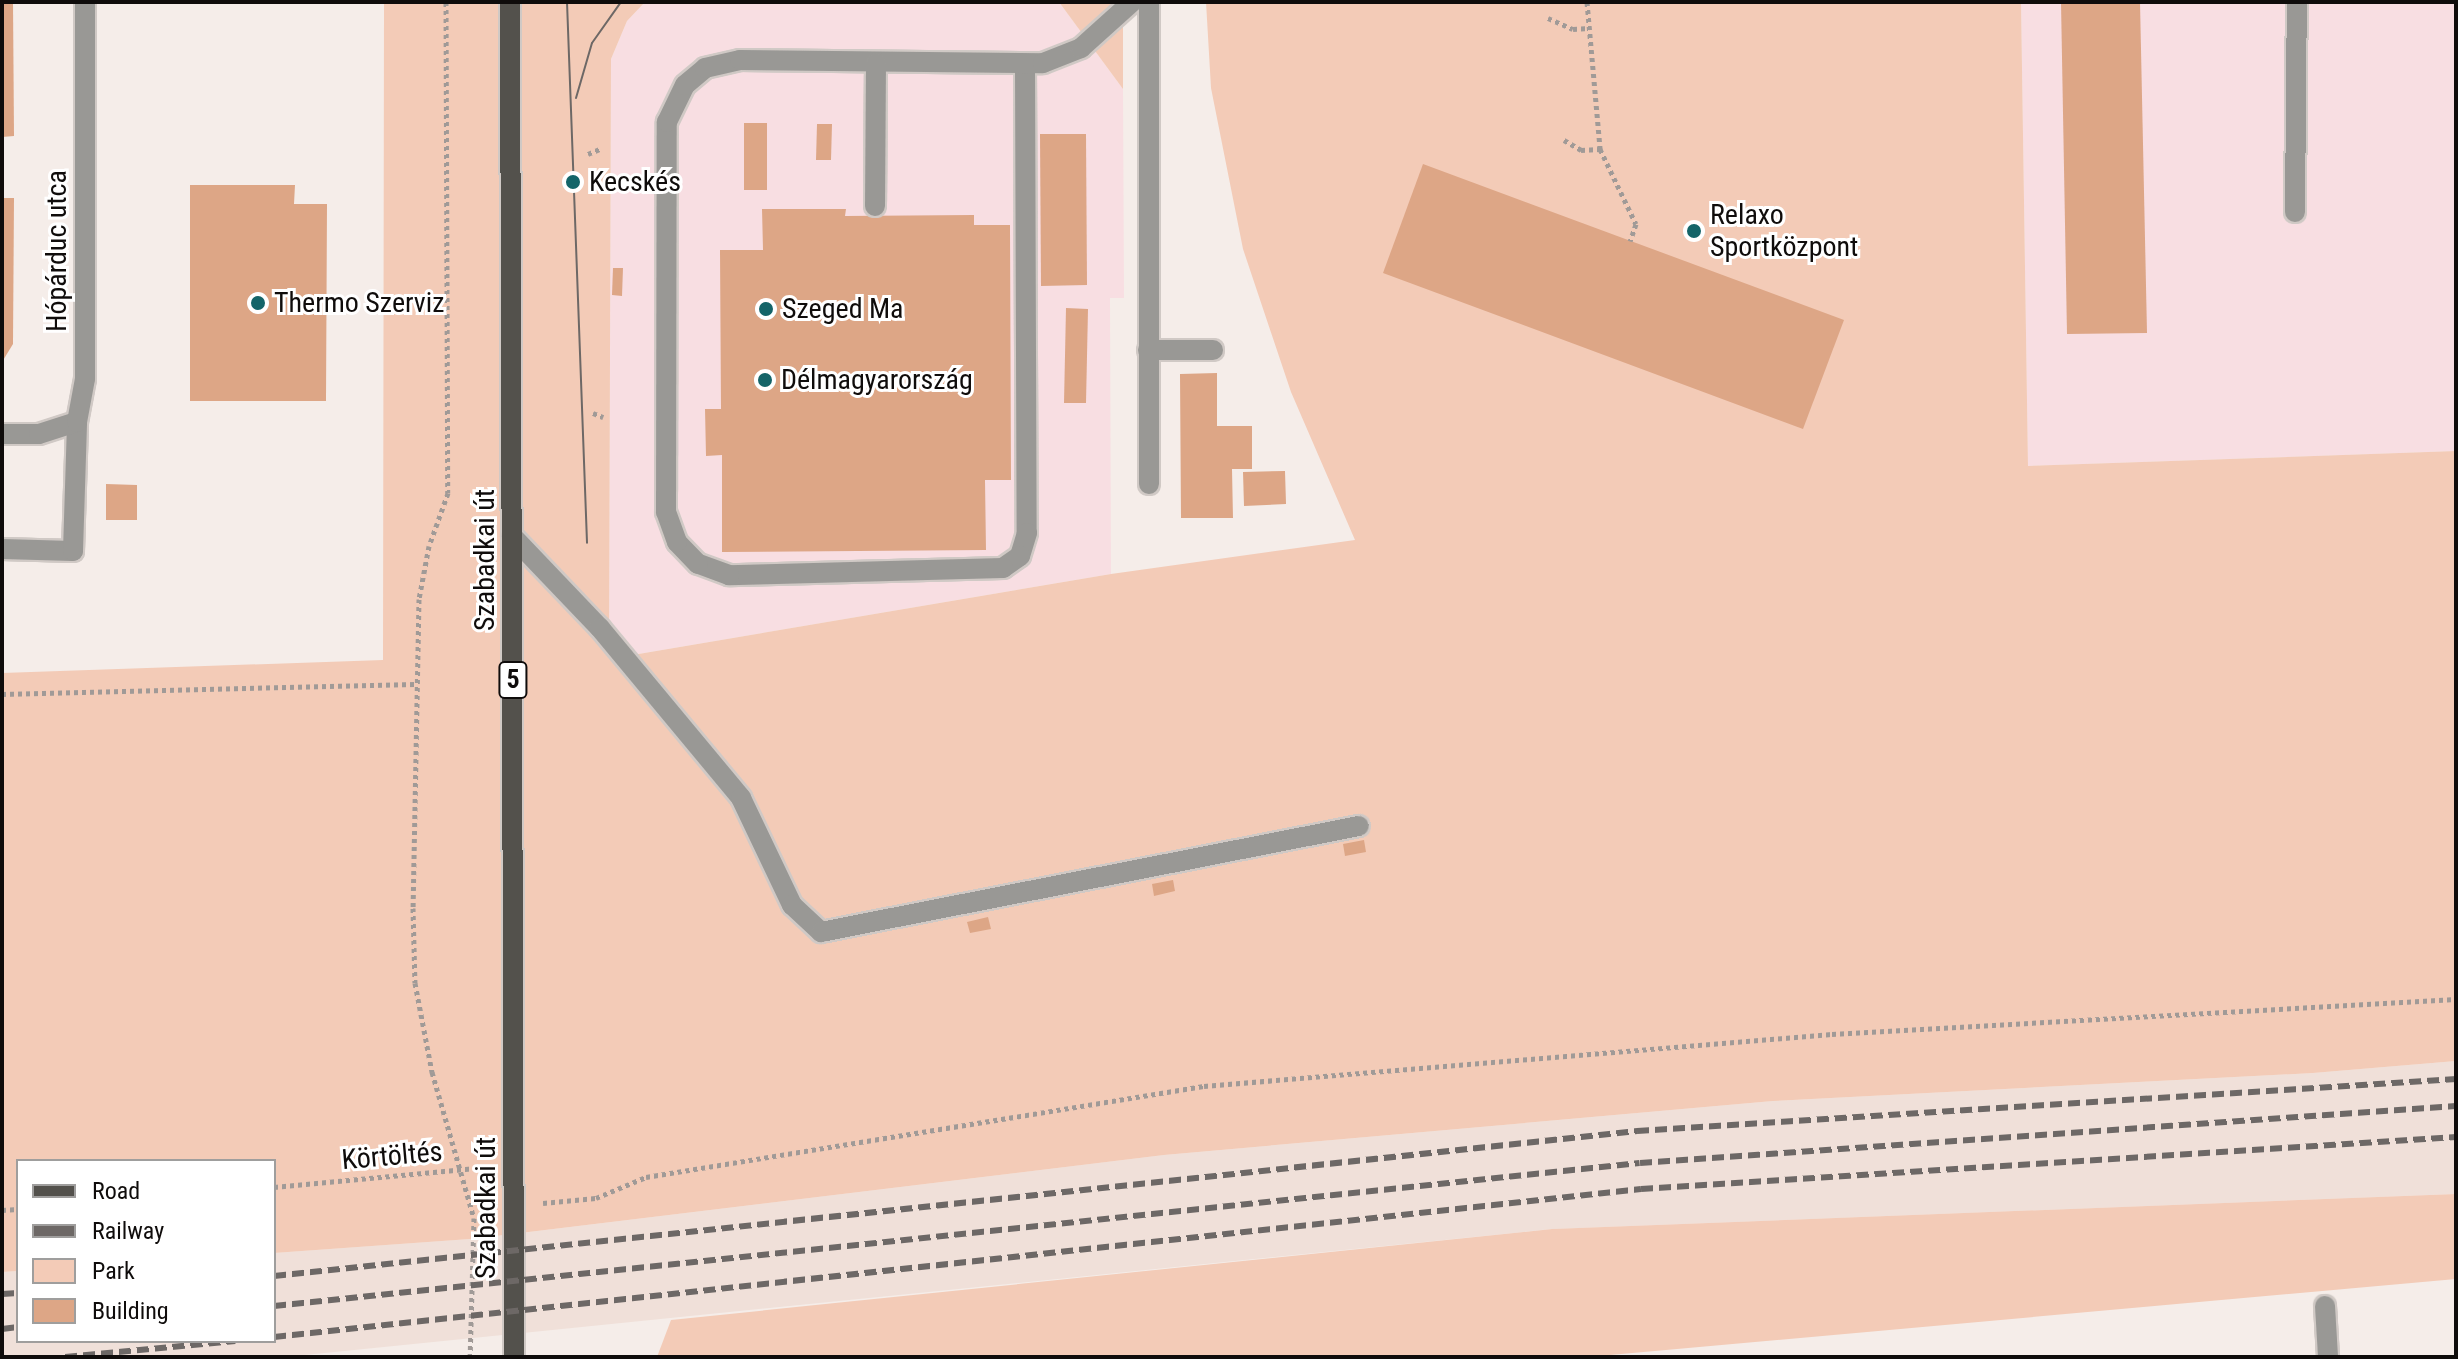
<!DOCTYPE html>
<html>
<head>
<meta charset="utf-8">
<style>
	body { margin:0 }
	#map { position:relative; width:2458px; height:1359px; overflow:hidden; background:#f5ede9; font-family:"Roboto Condensed",sans-serif }
	div>[style] { position:absolute }
	[style*='--x'] { left:calc(var(--x)*1px); top:calc(var(--y)*1px); width:calc(var(--w)*1px); rotate:calc(var(--a)*1deg) }
	.built>* { inset:0; background:#f0e0d9 }
	.industrial>* { inset:0; background:#f8dee2 }
	.green>* { inset:0; background:#f3cbb7 }
	.building>* { inset:0; background:#dda686 }
	.path>* { height:5px; margin-top:-2.5px; transform-origin:0; background:repeating-linear-gradient(90deg,#a09a97 0 4px,transparent 0 8px) }
	.roads { filter:drop-shadow(2px 0 #d0c9c5) drop-shadow(-2px 0 #d0c9c5) drop-shadow(0 2px #d0c9c5) drop-shadow(0 -2px #d0c9c5) }
	.service>* { height:20px; margin:-10px; padding:0 10px; transform-origin:10px; border-radius:10px; background:#999895 }
	.minor>* { height:20px; margin:-10px; padding:0 10px; transform-origin:10px; border-radius:10px; background:#999895 }
	.primary>* { height:20px; margin:-10px; padding:0 10px; transform-origin:10px; border-radius:10px; background:#53514c }
	.tram>* { height:2px; margin:-1px; padding:0 1px; transform-origin:1px; border-radius:1px; background:#6d6866 }
	.rail>* { height:6px; margin-top:-3px; transform-origin:0; background:repeating-linear-gradient(90deg,#6d6866 0 12px,transparent 0 18px) }
	.dots>* { width:22px; height:22px; translate:-50% -50%; box-sizing:border-box; border:4px solid #fff; border-radius:50% }
	span { translate:-50% -50%; white-space:nowrap; text-align:center; line-height:1.15; -webkit-text-stroke:6px #fff; paint-order:stroke }
	.shield-label span { padding:2px 6px; background:#fff; border:2px solid; border-radius:6px; -webkit-text-stroke-width:0 }
	.shield-label { font-size:26px; color:#0f0c0b; font-weight:700 }
	.poi-label { font-size:28px; color:#0f0c0b }
	.left { translate:0 -50%; text-align:left }
	.street-label { font-size:28px; color:#0f0c0b }
	.frame { position:absolute; inset:0; border:4px solid #0f0c0b; pointer-events:none }
	.legend { position:absolute; left:16px; top:1159px; width:260px; height:184px; box-sizing:border-box; background:#fff; border:2px solid #9f9e9d; margin:0; padding:10px 14px; list-style:none; font-size:24px; color:#0f0c0b }
	.legend li { display:flex; align-items:center; gap:16px; height:40px }
	.legend b { width:40px; border:2px solid #9f9e9d }
</style>
</head>
<body>
<div id="map">
	<div class="built">
		<i style="clip-path:polygon(2456px 1061px,2456px 1194px,1552px 1229px,285px 1357px,2px 1357px,2px 1272px,18px 1271px,18px 1341px,274px 1341px,274px 1253px,470px 1239px,1164px 1155px,1773px 1101px,2313px 1073px)"></i>
	</div>
	<div class="industrial">
		<i style="clip-path:polygon(645px 2px,1059px 2px,1123px 89px,1124px 298px,1110px 298px,1111px 574px,609px 659px,611px 59px,627px 21px)"></i>
		<i style="clip-path:polygon(2021px 2px,2456px 2px,2456px 451px,2028px 466px)"></i>
	</div>
	<div class="green">
		<i style="clip-path:polygon(384px 2px,645px 2px,627px 21px,611px 59px,609px 659px,1111px 574px,1355px 540px,1291px 392px,1243px 249px,1211px 88px,1206px 2px,2021px 2px,2028px 466px,2456px 451px,2456px 1061px,2313px 1073px,1773px 1101px,1164px 1155px,470px 1239px,274px 1253px,274px 1161px,18px 1161px,18px 1271px,2px 1272px,2px 673px,383px 660px)"></i>
		<i style="clip-path:polygon(1059px 2px,1123px 2px,1123px 89px)"></i>
		<i style="clip-path:polygon(2456px 1194px,2456px 1279px,1588px 1357px,657px 1357px,671px 1320px,1552px 1229px)"></i>
	</div>
	<div class="building">
		<i style="clip-path:polygon(2px 2px,13px 2px,14px 136px,2px 137px)"></i>
		<i style="clip-path:polygon(2061px 2px,2140px 2px,2147px 333px,2067px 334px)"></i>
		<i style="clip-path:polygon(744px 123px,767px 123px,767px 190px,744px 190px)"></i>
		<i style="clip-path:polygon(817px 124px,832px 124px,831px 160px,816px 160px)"></i>
		<i style="clip-path:polygon(1040px 134px,1086px 134px,1087px 285px,1041px 286px)"></i>
		<i style="clip-path:polygon(1423px 164px,1844px 320px,1803px 429px,1383px 273px)"></i>
		<i style="clip-path:polygon(190px 185px,295px 185px,294px 204px,327px 204px,326px 401px,190px 401px)"></i>
		<i style="clip-path:polygon(2px 198px,14px 198px,13px 344px,2px 362px)"></i>
		<i style="clip-path:polygon(762px 209px,846px 209px,845px 216px,974px 215px,974px 225px,1010px 225px,1011px 480px,985px 480px,986px 550px,722px 552px,722px 455px,706px 456px,705px 409px,721px 409px,720px 250px,763px 250px)"></i>
		<i style="clip-path:polygon(613px 268px,623px 268px,622px 296px,612px 295px)"></i>
		<i style="clip-path:polygon(1066px 308px,1088px 309px,1086px 403px,1064px 403px)"></i>
		<i style="clip-path:polygon(1217px 373px,1217px 426px,1252px 426px,1252px 469px,1232px 469px,1233px 518px,1181px 518px,1180px 374px)"></i>
		<i style="clip-path:polygon(1285px 471px,1286px 504px,1244px 506px,1243px 472px)"></i>
		<i style="clip-path:polygon(106px 484px,137px 485px,137px 520px,106px 520px)"></i>
		<i style="clip-path:polygon(1364px 840px,1366px 852px,1345px 856px,1343px 844px)"></i>
		<i style="clip-path:polygon(1173px 880px,1175px 891px,1154px 896px,1152px 884px)"></i>
		<i style="clip-path:polygon(988px 917px,991px 929px,970px 933px,967px 922px)"></i>
	</div>
	<div class="path">
		<i style="--x:446;--y:2;--w:491;--a:89.8"></i>
		<i style="--x:448;--y:493;--w:56;--a:109.7"></i>
		<i style="--x:429;--y:546;--w:54;--a:100.7"></i>
		<i style="--x:419;--y:599;--w:309;--a:91.1"></i>
		<i style="--x:413;--y:908;--w:75;--a:88.5"></i>
		<i style="--x:415;--y:983;--w:91;--a:79.2"></i>
		<i style="--x:432;--y:1072;--w:152;--a:74"></i>
		<i style="--x:474;--y:1218;--w:139;--a:91.6"></i>
		<i style="--x:1587;--y:2;--w:148;--a:84.9"></i>
		<i style="--x:1600;--y:149;--w:83;--a:64.4"></i>
		<i style="--x:1636;--y:224;--w:18;--a:109"></i>
		<i style="--x:1548;--y:18;--w:27;--a:24"></i>
		<i style="--x:1573;--y:29;--w:16;--a:-4"></i>
		<i style="--x:1564;--y:140;--w:20;--a:30"></i>
		<i style="--x:1581;--y:150;--w:19;--a:-3"></i>
		<i style="--x:588;--y:154;--w:15;--a:-23"></i>
		<i style="--x:593;--y:413;--w:11;--a:22"></i>
		<i style="--x:2;--y:694;--w:413;--a:-1.4"></i>
		<i style="--x:274;--y:1187;--w:211;--a:-5.4"></i>
		<i style="--x:543;--y:1203;--w:53;--a:-5.4"></i>
		<i style="--x:596;--y:1198;--w:54;--a:-22.8"></i>
		<i style="--x:646;--y:1177;--w:565;--a:-9.26"></i>
		<i style="--x:1204;--y:1086;--w:630;--a:-4.73"></i>
		<i style="--x:1832;--y:1034;--w:625;--a:-3.21"></i>
		<i style="--x:2;--y:1210;--w:16;--a:-4"></i>
	</div>
	<div class="roads">
		<div class="service">
			<i style="--x:1025;--y:66;--w:467;--a:89.8"></i>
			<i style="--x:1027;--y:533;--w:24;--a:107"></i>
			<i style="--x:1020;--y:556;--w:21;--a:145"></i>
			<i style="--x:1003;--y:568;--w:274;--a:178.5"></i>
			<i style="--x:729;--y:575;--w:33;--a:-160"></i>
			<i style="--x:698;--y:564;--w:30;--a:-134"></i>
			<i style="--x:677;--y:542;--w:32;--a:-110"></i>
			<i style="--x:666;--y:512;--w:390;--a:-89.9"></i>
			<i style="--x:667;--y:122;--w:41;--a:-64.1"></i>
			<i style="--x:685;--y:85;--w:26;--a:-40"></i>
			<i style="--x:705;--y:68;--w:36;--a:-13"></i>
			<i style="--x:740;--y:60;--w:303;--a:0.6"></i>
			<i style="--x:1043;--y:63;--w:41;--a:-21.5"></i>
			<i style="--x:1081;--y:48;--w:69;--a:-42"></i>
			<i style="--x:875;--y:206;--w:143;--a:-89.6"></i>
			<i style="--x:2295;--y:212;--w:210;--a:-89.5"></i>
			<i style="--x:1148;--y:350;--w:65;--a:0"></i>
			<i style="--x:1149;--y:484;--w:482;--a:-90"></i>
			<i style="--x:512;--y:536;--w:127;--a:46.3"></i>
			<i style="--x:600;--y:628;--w:221;--a:50.3"></i>
			<i style="--x:741;--y:798;--w:119;--a:64.5"></i>
			<i style="--x:792;--y:905;--w:40;--a:43"></i>
			<i style="--x:821;--y:932;--w:548;--a:-11.15"></i>
			<i style="--x:2;--y:549;--w:71;--a:1.6"></i>
			<i style="--x:73;--y:551;--w:129;--a:-88.2"></i>
		</div>
		<div class="minor">
			<i style="--x:2;--y:434;--w:37;--a:0"></i>
			<i style="--x:39;--y:434;--w:40;--a:-18"></i>
			<i style="--x:77;--y:422;--w:44;--a:-79.5"></i>
			<i style="--x:85;--y:379;--w:377;--a:-90"></i>
			<i style="--x:2325;--y:1306;--w:51;--a:86.6"></i>
		</div>
		<div class="primary">
			<i style="--x:510;--y:2;--w:1355;--a:89.83"></i>
		</div>
	</div>
	<div class="tram">
		<i style="--x:567;--y:2;--w:541;--a:87.88"></i>
		<i style="--x:576;--y:98;--w:57;--a:-73.8"></i>
		<i style="--x:592;--y:43;--w:50;--a:-54.7"></i>
	</div>
	<div class="rail">
		<i style="--x:274;--y:1276;--w:1371;--a:-6.07"></i>
		<i style="--x:1637;--y:1131;--w:821;--a:-3.63"></i>
		<i style="--x:2;--y:1294;--w:16;--a:-4"></i>
		<i style="--x:274;--y:1306;--w:1373;--a:-5.98"></i>
		<i style="--x:1640;--y:1163;--w:818;--a:-4"></i>
		<i style="--x:2;--y:1329;--w:16;--a:-7"></i>
		<i style="--x:274;--y:1337;--w:1375;--a:-6.18"></i>
		<i style="--x:1641;--y:1189;--w:817;--a:-3.65"></i>
		<i style="--x:65;--y:1357;--w:171;--a:-5.4"></i>
	</div>
	<div class="dots">
		<i style="left:573px;top:182px;background:#146468"></i>
		<i style="left:1694px;top:231px;background:#146468"></i>
		<i style="left:258px;top:303px;background:#146468"></i>
		<i style="left:766px;top:309px;background:#146468"></i>
		<i style="left:765px;top:380px;background:#146468"></i>
	</div>
	<div class="shield-label">
		<span style="left:513px;top:680px">5</span>
	</div>
	<div class="poi-label">
		<span class="left" style="left:589px;top:182px">Kecskés</span>
		<span class="left" style="left:1710px;top:231px">Relaxo<br>Sportközpont</span>
		<span class="left" style="left:274px;top:303px">Thermo Szerviz</span>
		<span class="left" style="left:782px;top:309px">Szeged Ma</span>
		<span class="left" style="left:781px;top:380px">Délmagyarország</span>
	</div>
	<div class="street-label">
		<span style="left:57px;top:251px;rotate:-90deg">Hópárduc utca</span>
		<span style="left:485px;top:560px;rotate:-90deg">Szabadkai út</span>
		<span style="left:392px;top:1156px;rotate:-5deg">Körtöltés</span>
		<span style="left:486px;top:1208px;rotate:-90deg">Szabadkai út</span>
	</div>
	<div class="frame"></div>
	<ul class="legend">
	<li><b style="height:10px;background:#53514c"></b>Road</li>
	<li><b style="height:10px;background:#6d6866"></b>Railway</li>
	<li><b style="height:22px;background:#f3cbb7"></b>Park</li>
	<li><b style="height:22px;background:#dda686"></b>Building</li>
	</ul>
</div>
</body>
</html>
